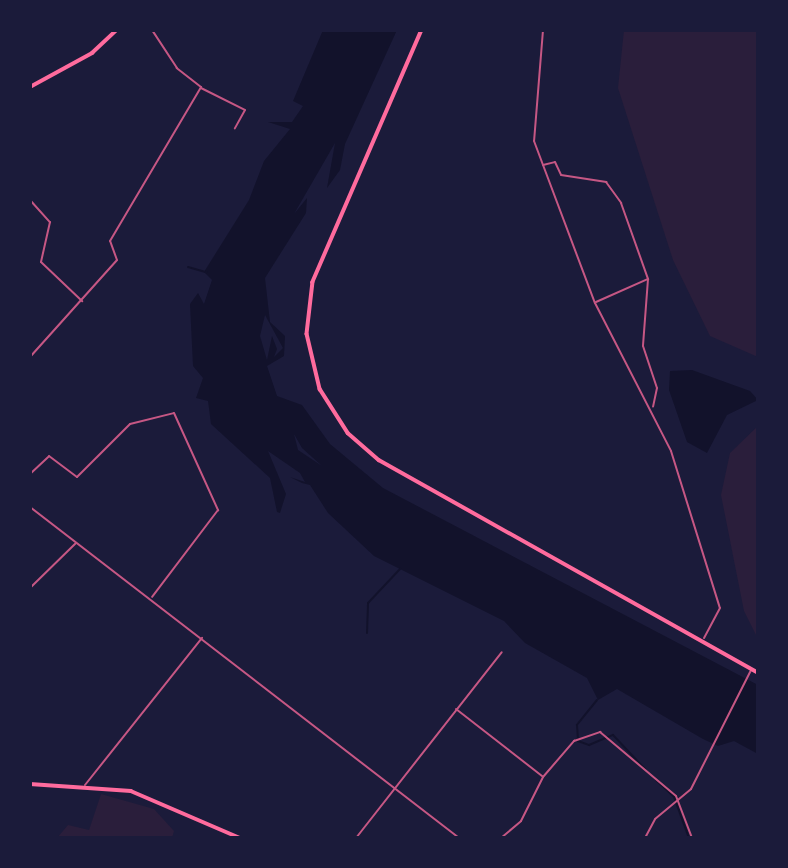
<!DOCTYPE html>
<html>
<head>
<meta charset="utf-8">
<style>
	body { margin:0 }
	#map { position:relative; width:788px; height:868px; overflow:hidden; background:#1b1b3a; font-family:"Golos Text",sans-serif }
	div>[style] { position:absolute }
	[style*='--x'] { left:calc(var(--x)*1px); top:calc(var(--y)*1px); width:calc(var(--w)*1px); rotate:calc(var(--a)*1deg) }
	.green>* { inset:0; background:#2a1e3b }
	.water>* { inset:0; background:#12122b }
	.stream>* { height:2px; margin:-1px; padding:0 1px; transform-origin:1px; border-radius:1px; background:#12122b }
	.minor>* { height:2px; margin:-1px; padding:0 1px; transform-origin:1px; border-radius:1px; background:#c65784 }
	.secondary>* { height:3.5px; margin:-1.75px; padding:0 1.75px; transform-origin:1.75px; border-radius:1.75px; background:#ff6b9d }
	.primary>* { height:3.5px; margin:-1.75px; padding:0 1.75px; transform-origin:1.75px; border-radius:1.75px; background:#ff6b9d }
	span { translate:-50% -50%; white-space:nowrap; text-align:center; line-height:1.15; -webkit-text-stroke:7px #1b1b3a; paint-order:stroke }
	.frame { position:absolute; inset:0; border:32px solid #1b1b3a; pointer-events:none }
</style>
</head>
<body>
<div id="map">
	<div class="green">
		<i style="clip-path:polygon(624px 30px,758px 30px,758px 357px,710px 336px,673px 260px,618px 88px)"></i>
		<i style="clip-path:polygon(758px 426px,758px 639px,744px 611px,721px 495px,730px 453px)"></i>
		<i style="clip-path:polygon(101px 794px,154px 809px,174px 831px,172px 838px,57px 838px,68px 825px,89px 830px)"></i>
	</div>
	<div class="water">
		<i style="clip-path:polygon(evenodd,323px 30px,397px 30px,345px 144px,340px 170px,327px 188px,335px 143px,294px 214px,307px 198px,306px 213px,265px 278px,270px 322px,285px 336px,284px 356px,267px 366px,277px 396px,302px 405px,330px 444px,383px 488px,758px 685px,758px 754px,734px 741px,718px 746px,703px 739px,617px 689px,598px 700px,587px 678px,525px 643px,504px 621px,374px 556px,328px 513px,310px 485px,302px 483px,290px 477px,305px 482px,300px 473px,268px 451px,286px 494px,280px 513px,277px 512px,270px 478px,211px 424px,208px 401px,196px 398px,203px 378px,193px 366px,190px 304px,198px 293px,204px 304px,212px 280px,204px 272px,249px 200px,264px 161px,290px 129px,268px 122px,292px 122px,303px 106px,293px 101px,323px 30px,265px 315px,283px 348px,274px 357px,277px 349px,272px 336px,267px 360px,260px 336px,265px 315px,323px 30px,294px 434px,302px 448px,322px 466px,298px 450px,294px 434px)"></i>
		<i style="clip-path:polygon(692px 370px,750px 391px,758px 400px,727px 415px,707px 453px,687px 442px,669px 390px,670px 371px)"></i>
	</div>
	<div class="stream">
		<i style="--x:188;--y:267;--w:19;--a:16"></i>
		<i style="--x:367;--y:633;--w:30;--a:-88"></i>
		<i style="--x:368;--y:603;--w:47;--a:-46.7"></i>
		<i style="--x:597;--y:700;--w:32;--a:129"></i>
		<i style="--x:577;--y:725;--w:16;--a:86"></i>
		<i style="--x:578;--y:741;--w:12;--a:20"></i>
		<i style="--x:589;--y:745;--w:26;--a:-23"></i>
		<i style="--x:613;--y:735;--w:47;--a:46.7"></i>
		<i style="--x:656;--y:780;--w:25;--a:43"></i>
		<i style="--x:674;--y:797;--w:44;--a:69.9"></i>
	</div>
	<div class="minor">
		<i style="--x:543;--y:30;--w:111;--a:94.6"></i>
		<i style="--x:534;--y:141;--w:173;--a:69.4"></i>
		<i style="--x:595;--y:303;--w:166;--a:62.8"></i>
		<i style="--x:671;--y:451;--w:164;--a:72.7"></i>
		<i style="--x:720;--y:608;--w:34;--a:118"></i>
		<i style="--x:201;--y:88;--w:49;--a:26.6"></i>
		<i style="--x:245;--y:110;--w:21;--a:119"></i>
		<i style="--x:543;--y:165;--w:12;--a:-14"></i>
		<i style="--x:555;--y:162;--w:14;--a:65"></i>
		<i style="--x:561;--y:175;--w:46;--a:8.8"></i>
		<i style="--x:606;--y:182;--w:26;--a:54"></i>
		<i style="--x:621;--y:203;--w:81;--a:70.4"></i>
		<i style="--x:648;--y:279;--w:67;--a:94.3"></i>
		<i style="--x:643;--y:346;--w:44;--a:71.6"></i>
		<i style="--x:657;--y:388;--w:19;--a:102"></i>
		<i style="--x:30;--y:200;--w:30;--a:48"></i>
		<i style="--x:50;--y:222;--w:41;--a:102.7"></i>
		<i style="--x:41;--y:262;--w:57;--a:43.6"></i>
		<i style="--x:596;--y:302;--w:57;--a:-23.9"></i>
		<i style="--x:30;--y:357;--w:130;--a:-48.1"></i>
		<i style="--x:117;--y:260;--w:20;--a:-110"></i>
		<i style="--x:110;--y:241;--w:179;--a:-59.4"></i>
		<i style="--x:201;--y:87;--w:31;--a:-142"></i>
		<i style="--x:177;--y:68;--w:45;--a:-123.3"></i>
		<i style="--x:30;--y:474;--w:26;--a:-43"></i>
		<i style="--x:49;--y:456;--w:35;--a:37"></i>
		<i style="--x:77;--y:477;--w:75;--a:-45"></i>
		<i style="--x:130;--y:424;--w:45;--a:-14"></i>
		<i style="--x:174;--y:413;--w:107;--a:65.6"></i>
		<i style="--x:218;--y:510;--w:109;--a:127.2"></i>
		<i style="--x:30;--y:507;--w:542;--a:37.65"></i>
		<i style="--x:30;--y:588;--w:64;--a:-44.4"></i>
		<i style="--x:456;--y:709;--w:109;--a:37.9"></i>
		<i style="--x:85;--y:785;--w:188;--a:-51.5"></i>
		<i style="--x:356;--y:838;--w:236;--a:-51.9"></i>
		<i style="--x:501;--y:838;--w:26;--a:-40"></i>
		<i style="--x:521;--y:821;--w:49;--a:-63.4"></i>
		<i style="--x:543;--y:777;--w:48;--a:-49.3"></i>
		<i style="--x:574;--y:741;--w:28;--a:-19"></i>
		<i style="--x:600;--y:732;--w:99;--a:40.1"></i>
		<i style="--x:676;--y:796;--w:45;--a:69.1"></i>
		<i style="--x:645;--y:838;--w:21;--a:-62"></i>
		<i style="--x:655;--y:819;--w:47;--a:-39.8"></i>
		<i style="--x:691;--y:789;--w:133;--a:-63.2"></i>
	</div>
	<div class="secondary">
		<i style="--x:30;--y:87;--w:71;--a:-28.7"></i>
		<i style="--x:92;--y:53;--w:34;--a:-43"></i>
		<i style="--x:30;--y:784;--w:101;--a:4"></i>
		<i style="--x:131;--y:791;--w:119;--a:23.3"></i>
	</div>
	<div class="primary">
		<i style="--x:422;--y:30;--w:275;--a:113.4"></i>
		<i style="--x:313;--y:282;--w:52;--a:96.6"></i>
		<i style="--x:307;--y:334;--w:57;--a:76.7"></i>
		<i style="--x:320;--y:389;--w:52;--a:57.5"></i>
		<i style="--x:348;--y:433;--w:41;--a:41.1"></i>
		<i style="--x:379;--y:460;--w:435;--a:29.3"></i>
	</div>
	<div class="frame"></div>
</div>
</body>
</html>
